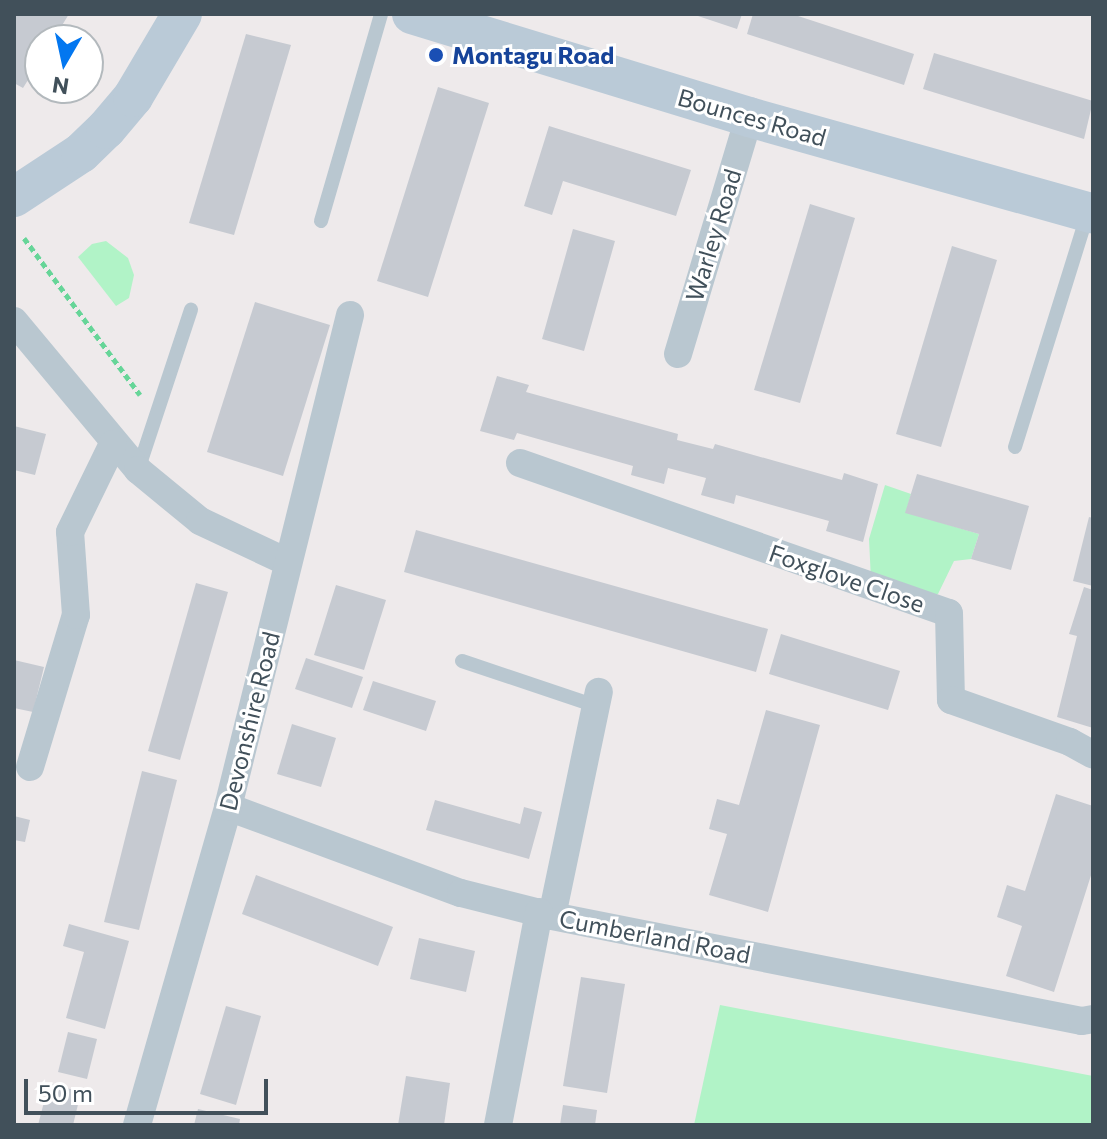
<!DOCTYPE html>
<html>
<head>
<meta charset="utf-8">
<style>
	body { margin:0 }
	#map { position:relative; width:1107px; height:1139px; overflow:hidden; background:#eeeaeb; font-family:Commissioner,sans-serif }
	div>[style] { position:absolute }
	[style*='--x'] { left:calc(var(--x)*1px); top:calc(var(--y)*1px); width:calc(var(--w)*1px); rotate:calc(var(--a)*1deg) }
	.green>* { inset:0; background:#b1f3c7 }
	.building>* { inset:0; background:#c6cad1 }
	.path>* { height:5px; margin-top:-2.5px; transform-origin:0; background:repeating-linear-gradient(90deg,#66d598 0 6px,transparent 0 10px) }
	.lane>* { height:14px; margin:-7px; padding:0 7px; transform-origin:7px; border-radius:7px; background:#b9c7d0 }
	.street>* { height:28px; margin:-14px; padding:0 14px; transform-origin:14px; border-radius:14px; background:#b9c7d0 }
	.secondary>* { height:40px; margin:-20px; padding:0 20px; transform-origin:20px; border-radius:20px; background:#bacad7 }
	.dots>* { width:22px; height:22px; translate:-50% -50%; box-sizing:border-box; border:4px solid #fff; border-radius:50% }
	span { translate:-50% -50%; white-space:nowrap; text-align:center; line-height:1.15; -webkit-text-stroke:6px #fff; paint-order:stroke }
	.transit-label { font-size:24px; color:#164399; font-weight:700 }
	.left { translate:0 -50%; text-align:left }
	.street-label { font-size:24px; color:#41505a }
	.frame { position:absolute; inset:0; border:16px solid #41505a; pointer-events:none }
	.north { position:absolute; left:24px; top:24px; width:80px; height:80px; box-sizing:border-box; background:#fff; border:2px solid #b3b9bd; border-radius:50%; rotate:189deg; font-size:22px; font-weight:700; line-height:32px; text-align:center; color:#41505a }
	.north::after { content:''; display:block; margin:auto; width:28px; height:36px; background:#0377f0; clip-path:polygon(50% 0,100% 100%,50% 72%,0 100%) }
	.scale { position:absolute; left:24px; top:1079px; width:244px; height:36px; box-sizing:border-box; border:4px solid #41505a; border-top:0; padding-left:10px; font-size:24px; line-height:28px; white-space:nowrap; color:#41505a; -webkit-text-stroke:6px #fff; paint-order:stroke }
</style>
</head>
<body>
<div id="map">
	<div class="green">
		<i style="clip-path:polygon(106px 241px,128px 258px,134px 275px,129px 298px,116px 306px,78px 257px,92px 244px)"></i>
		<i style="clip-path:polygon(885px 485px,911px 494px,906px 512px,979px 534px,971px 559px,954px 561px,938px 594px,926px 596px,871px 580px,869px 539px)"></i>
		<i style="clip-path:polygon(720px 1005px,1093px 1076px,1093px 1125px,694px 1125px)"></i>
	</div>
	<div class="building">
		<i style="clip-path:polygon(14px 14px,69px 14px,53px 40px,40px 40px,40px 61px,23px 88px,14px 83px)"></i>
		<i style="clip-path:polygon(692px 14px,742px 14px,737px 29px)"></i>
		<i style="clip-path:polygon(753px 14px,792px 14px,914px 54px,904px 85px,747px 34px)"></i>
		<i style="clip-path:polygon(246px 34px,291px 45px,234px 235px,189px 223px)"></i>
		<i style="clip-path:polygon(934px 53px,1093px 101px,1084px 139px,923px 89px)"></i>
		<i style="clip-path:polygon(438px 87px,489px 103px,428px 297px,377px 281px)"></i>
		<i style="clip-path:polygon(549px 126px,691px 170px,676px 216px,563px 181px,552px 215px,524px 206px)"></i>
		<i style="clip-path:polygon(810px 204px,855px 218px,800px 403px,754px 390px)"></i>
		<i style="clip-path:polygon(573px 229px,615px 241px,584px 351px,542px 339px)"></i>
		<i style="clip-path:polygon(952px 246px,997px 260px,941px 447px,896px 434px)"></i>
		<i style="clip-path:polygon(255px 302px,330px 325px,283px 476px,207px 452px)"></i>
		<i style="clip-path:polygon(497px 376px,529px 385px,526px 392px,678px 434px,677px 440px,713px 449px,715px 444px,842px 480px,844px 473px,878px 484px,863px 542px,826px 531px,829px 521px,736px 495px,734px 504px,701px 495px,706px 478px,668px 468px,664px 484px,631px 475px,633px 466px,517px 433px,514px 440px,480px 431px)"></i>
		<i style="clip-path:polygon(14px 426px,46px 434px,35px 475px,14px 470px)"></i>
		<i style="clip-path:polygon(917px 474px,1029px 506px,1011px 570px,971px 559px,979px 534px,905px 513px)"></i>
		<i style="clip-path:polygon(1089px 517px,1093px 518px,1093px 586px,1073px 581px)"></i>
		<i style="clip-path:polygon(416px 530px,768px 629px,756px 672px,404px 572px)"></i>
		<i style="clip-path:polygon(196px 583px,228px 592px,180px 760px,148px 751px)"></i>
		<i style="clip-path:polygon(336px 585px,386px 600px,364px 670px,314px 655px)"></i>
		<i style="clip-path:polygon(1084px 587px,1093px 590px,1093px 728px,1057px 717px,1077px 636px,1069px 634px)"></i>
		<i style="clip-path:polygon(781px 634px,900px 671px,888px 710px,769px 674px)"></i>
		<i style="clip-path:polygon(306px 658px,363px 677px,352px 708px,295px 689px)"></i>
		<i style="clip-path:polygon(14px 660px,44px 667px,33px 712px,14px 708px)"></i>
		<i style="clip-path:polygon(373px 681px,436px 701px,426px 731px,363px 710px)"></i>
		<i style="clip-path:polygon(766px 710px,820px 725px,768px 912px,709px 895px,727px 834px,709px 829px,717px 799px,739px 805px)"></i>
		<i style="clip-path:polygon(292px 724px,336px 738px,321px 787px,277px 774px)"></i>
		<i style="clip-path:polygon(142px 771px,177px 780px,139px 930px,104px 922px)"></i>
		<i style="clip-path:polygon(1056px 794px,1093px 806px,1093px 869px,1054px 992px,1006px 976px,1022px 926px,997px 917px,1007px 885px,1025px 891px)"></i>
		<i style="clip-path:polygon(435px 800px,520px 824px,524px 807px,542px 812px,529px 859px,426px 830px)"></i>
		<i style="clip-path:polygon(14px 816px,30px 820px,25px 842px,14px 840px)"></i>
		<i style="clip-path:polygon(256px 875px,393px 927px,378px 966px,242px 914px)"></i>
		<i style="clip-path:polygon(69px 924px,129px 941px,105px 1029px,66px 1018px,84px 952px,63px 946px)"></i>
		<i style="clip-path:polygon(419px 938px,475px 951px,466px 992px,410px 979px)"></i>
		<i style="clip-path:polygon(581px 977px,625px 984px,607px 1093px,563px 1086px)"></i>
		<i style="clip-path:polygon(226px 1006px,261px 1016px,236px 1105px,200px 1094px)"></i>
		<i style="clip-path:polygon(68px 1032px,97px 1039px,87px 1079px,58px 1072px)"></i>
		<i style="clip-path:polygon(406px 1076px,450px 1083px,444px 1125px,398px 1125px)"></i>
		<i style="clip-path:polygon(49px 1083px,81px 1092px,73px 1125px,38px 1125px)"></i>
		<i style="clip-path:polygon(563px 1105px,597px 1110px,595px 1125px,560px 1125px)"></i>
		<i style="clip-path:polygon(198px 1109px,240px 1119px,239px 1125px,194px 1125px)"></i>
	</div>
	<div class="path">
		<i style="--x:24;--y:238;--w:195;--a:53.5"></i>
	</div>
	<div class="lane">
		<i style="--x:321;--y:221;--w:216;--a:-73.8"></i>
		<i style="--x:1015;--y:447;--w:242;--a:-72.7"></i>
		<i style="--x:138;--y:470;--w:169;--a:-71.7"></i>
		<i style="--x:462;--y:661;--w:141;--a:18.6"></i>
	</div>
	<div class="street">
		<i style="--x:14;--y:321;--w:194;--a:50.2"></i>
		<i style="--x:138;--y:470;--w:80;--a:39.4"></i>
		<i style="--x:200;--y:521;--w:96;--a:25.2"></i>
		<i style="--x:678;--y:354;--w:247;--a:-73.3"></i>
		<i style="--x:520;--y:463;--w:454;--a:19.3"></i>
		<i style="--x:949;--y:613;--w:87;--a:88.7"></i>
		<i style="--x:951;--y:700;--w:126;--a:19.4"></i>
		<i style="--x:1070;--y:742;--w:26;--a:29"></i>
		<i style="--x:30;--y:767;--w:159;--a:-73.2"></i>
		<i style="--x:76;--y:615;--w:83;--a:-94.1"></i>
		<i style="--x:70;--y:532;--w:98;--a:-64"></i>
		<i style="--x:228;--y:807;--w:248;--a:20.3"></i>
		<i style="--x:461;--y:893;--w:94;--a:14.2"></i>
		<i style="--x:552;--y:916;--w:540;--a:11.21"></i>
		<i style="--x:1082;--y:1021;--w:11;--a:-10"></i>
		<i style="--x:552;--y:916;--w:229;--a:-78.2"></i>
		<i style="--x:137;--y:1125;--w:331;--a:-74"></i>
		<i style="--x:228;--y:807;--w:507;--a:-76.07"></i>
		<i style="--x:498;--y:1125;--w:217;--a:-79.1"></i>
	</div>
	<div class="secondary">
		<i style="--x:412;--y:14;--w:352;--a:17"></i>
		<i style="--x:749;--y:117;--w:357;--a:15.7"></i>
		<i style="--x:14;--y:197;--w:80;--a:-33.3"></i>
		<i style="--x:81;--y:153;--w:35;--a:-44"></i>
		<i style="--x:106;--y:129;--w:42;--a:-49.8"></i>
		<i style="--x:133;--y:97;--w:96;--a:-59.4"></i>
	</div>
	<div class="dots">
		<i style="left:436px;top:55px;background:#1a4fb4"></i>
	</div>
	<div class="transit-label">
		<span class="left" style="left:452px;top:55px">Montagu Road</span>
	</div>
	<div class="street-label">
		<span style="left:752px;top:117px;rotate:16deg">Bounces Road</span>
		<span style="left:713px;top:235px;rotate:-73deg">Warley Road</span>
		<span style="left:847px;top:578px;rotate:19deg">Foxglove Close</span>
		<span style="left:249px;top:721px;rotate:-76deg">Devonshire Road</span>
		<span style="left:655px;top:936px;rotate:11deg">Cumberland Road</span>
	</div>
	<div class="frame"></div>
	<div class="north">N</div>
	<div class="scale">50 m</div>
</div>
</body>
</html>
